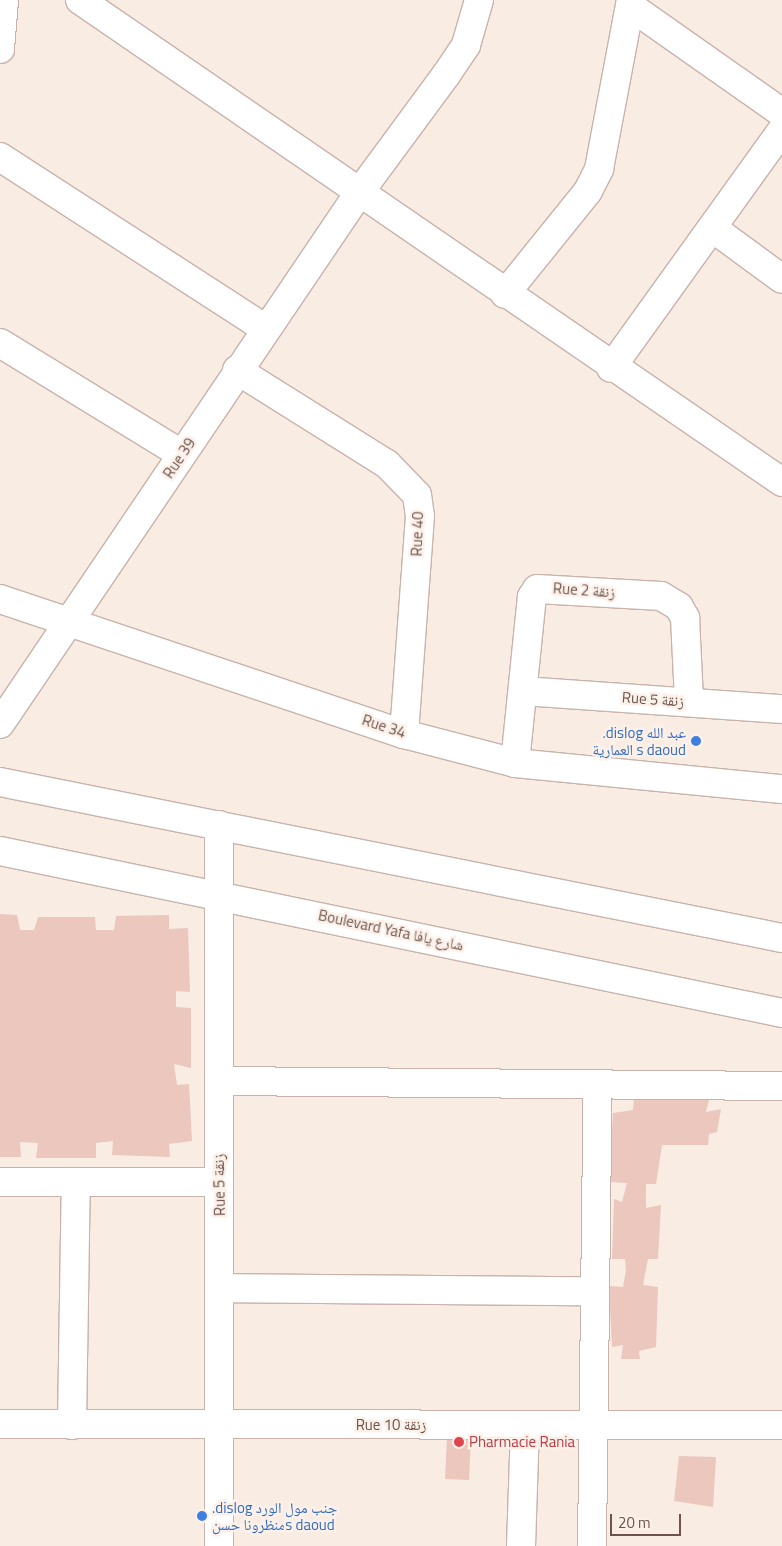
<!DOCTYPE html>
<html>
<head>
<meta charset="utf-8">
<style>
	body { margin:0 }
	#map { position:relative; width:782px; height:1546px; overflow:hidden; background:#f9ece3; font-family:"Titillium Web","Noto Naskh Arabic",sans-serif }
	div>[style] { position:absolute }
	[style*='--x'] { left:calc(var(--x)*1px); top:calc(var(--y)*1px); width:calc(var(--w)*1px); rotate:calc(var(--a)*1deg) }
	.building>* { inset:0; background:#ebc7be }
	.roads { filter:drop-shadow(1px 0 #c8b3ac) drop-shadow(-1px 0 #c8b3ac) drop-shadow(0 1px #c8b3ac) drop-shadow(0 -1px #c8b3ac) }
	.minor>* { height:28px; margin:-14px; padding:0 14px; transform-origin:14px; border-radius:14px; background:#fff }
	.dots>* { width:14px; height:14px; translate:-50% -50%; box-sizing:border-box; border:2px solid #fcf1e9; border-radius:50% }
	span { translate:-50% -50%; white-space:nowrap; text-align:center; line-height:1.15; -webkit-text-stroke:5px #fcf1e9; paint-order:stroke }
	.street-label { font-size:15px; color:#6e524d }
	.shop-label { font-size:15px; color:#366cbe }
	.right { translate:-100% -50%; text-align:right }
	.left { translate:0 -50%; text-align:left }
	.health-label { font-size:15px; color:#be3a42 }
	.scale { position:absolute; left:610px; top:1514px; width:71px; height:22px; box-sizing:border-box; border:2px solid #6e524d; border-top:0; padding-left:6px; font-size:15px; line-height:18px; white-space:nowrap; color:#6e524d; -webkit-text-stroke:4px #fcf1e9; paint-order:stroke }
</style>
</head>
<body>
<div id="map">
	<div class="building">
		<i style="clip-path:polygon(0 914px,17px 915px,20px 930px,34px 930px,38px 917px,95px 917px,96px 930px,114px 930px,116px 916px,169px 915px,169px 929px,188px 928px,190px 992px,176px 991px,176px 1007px,191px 1008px,191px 1068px,174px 1064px,177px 1085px,189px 1084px,192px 1141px,169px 1144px,170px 1157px,112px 1155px,113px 1141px,96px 1143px,96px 1158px,36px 1158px,38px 1143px,20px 1142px,21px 1157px,0 1157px)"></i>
		<i style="clip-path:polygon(634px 1097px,709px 1100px,706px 1112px,721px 1109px,717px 1132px,709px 1134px,708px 1145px,662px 1145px,656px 1184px,646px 1184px,646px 1208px,661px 1205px,658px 1259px,648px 1259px,643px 1285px,658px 1287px,656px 1347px,639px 1351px,640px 1359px,621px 1359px,623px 1345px,612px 1347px,609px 1286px,623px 1287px,626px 1270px,625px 1259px,612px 1259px,614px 1199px,622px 1202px,627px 1183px,609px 1182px,613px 1113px,633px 1110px)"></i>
		<i style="clip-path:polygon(447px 1437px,471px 1438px,469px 1480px,445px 1479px)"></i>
		<i style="clip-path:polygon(679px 1456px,716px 1457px,713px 1507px,674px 1501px)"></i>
	</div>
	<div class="roads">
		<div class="minor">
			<i style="--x:80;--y:0;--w:852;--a:34.47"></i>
			<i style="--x:630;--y:6;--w:186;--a:35.1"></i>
			<i style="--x:0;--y:49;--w:49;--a:-85.3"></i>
			<i style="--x:0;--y:157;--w:317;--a:32.9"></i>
			<i style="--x:714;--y:229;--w:84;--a:36.3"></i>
			<i style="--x:505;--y:294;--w:132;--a:-51.1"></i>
			<i style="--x:588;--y:191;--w:25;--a:-63"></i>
			<i style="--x:599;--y:169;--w:172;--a:-79.3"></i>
			<i style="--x:0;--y:343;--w:212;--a:31.5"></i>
			<i style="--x:611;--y:368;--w:293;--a:-54.3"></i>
			<i style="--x:237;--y:370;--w:177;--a:32.1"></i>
			<i style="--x:387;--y:464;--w:43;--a:45.9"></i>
			<i style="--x:417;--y:495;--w:21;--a:82"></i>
			<i style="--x:420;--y:516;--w:219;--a:94.2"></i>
			<i style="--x:0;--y:599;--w:426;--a:18.5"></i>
			<i style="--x:404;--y:734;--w:115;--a:14.6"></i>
			<i style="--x:515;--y:763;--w:268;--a:5.6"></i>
			<i style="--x:523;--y:691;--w:260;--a:4"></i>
			<i style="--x:0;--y:724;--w:641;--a:-55.94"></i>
			<i style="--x:359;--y:193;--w:147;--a:-53.6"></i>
			<i style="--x:446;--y:75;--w:36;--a:-56"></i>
			<i style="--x:466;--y:45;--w:47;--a:-73.9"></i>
			<i style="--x:515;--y:763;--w:167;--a:-84.2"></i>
			<i style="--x:532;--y:597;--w:9;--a:-58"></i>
			<i style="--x:537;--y:589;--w:124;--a:3.2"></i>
			<i style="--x:661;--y:596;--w:21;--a:31"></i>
			<i style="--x:679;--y:607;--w:13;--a:61"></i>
			<i style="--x:685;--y:618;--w:83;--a:87.2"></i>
			<i style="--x:0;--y:782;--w:797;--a:11.28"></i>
			<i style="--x:0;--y:851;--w:799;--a:11.7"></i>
			<i style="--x:219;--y:1081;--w:563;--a:0.51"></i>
			<i style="--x:0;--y:1182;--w:218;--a:0"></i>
			<i style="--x:220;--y:1288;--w:375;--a:0.5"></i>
			<i style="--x:0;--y:1424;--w:782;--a:0.07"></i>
			<i style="--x:72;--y:1425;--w:243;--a:-89.1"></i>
			<i style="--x:219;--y:1546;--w:721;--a:-90"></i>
			<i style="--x:521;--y:1546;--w:120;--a:-88.1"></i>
			<i style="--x:592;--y:1546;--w:462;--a:-89.3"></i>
		</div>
	</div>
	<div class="dots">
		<i style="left:696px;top:741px;background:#3f7fe0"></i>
		<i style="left:459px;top:1442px;background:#e0444e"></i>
		<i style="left:202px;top:1516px;background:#3f7fe0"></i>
	</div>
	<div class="street-label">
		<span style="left:179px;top:458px;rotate:-56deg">Rue 39</span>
		<span style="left:417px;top:534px;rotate:-88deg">Rue 40</span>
		<span style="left:584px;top:590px;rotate:4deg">Rue 2 زنقة</span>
		<span style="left:653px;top:699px;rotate:4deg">Rue 5 زنقة</span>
		<span style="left:384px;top:726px;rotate:18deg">Rue 34</span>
		<span style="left:391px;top:930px;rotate:12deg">Boulevard Yafa شارع يافا</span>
		<span style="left:219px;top:1185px;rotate:-91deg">Rue 5 زنقة</span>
		<span style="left:391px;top:1425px">Rue 10 زنقة</span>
	</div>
	<div class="shop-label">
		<span class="right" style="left:686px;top:741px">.dislog عبد الله<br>العمارية s daoud</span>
		<span class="left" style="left:212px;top:1516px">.dislog جنب مول الورد<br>منظرونا حسنs daoud</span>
	</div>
	<div class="health-label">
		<span class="left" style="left:469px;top:1442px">Pharmacie Rania</span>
	</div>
	<div class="scale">20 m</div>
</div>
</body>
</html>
